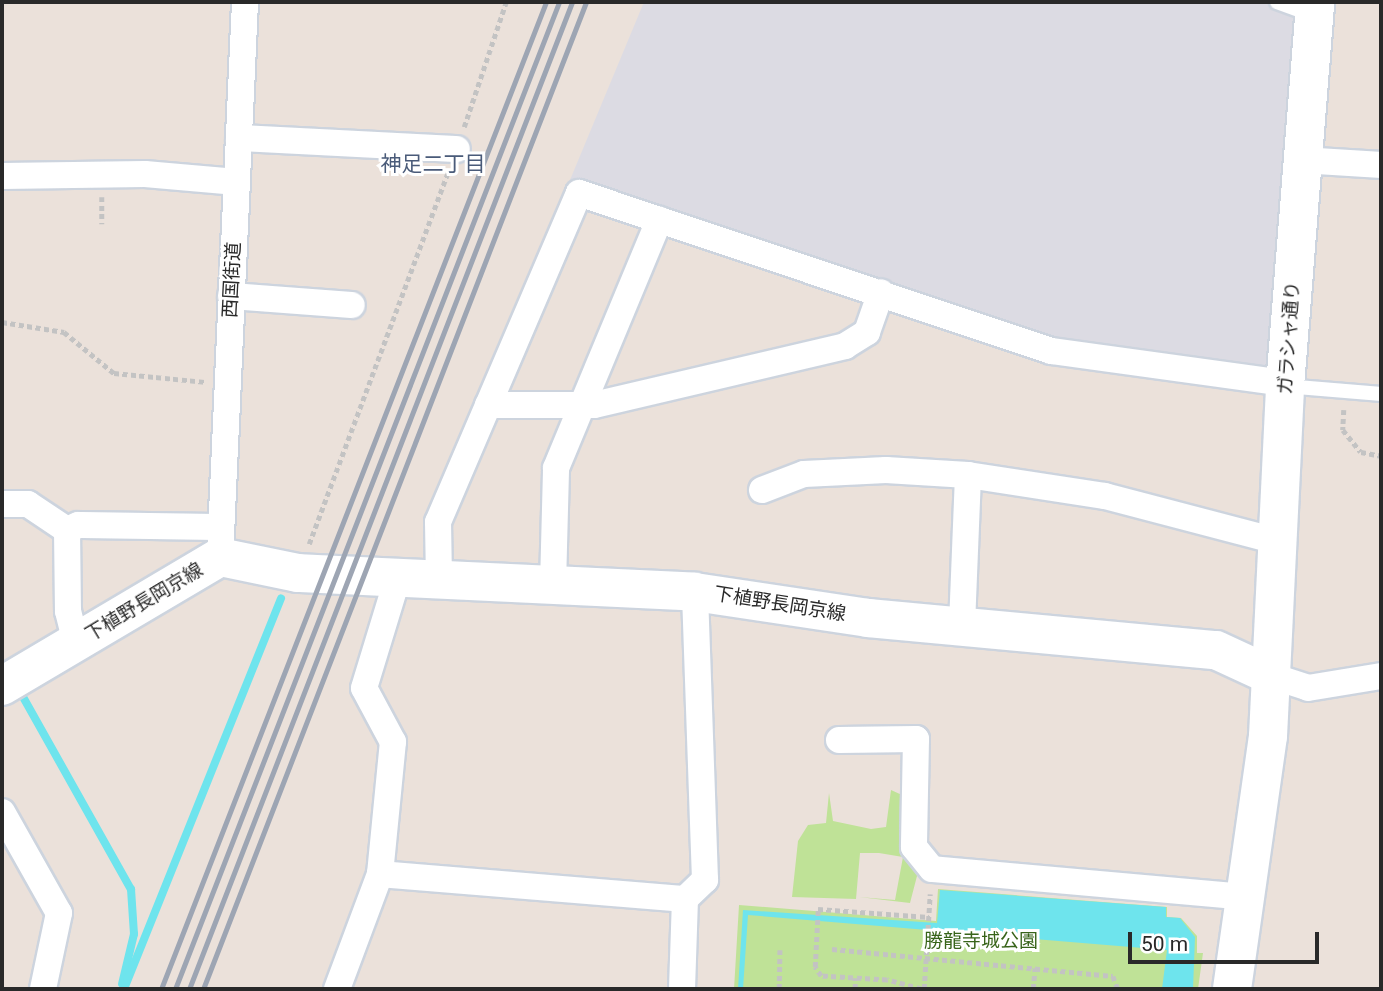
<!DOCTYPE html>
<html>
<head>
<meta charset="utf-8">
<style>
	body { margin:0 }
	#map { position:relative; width:1383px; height:991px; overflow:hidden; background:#ebe1da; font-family:Roboto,"Noto Sans JP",sans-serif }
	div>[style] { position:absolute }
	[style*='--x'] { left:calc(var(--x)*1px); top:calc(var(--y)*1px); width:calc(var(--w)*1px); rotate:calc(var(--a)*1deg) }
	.industrial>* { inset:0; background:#dcdbe3 }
	.green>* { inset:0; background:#bfe297 }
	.water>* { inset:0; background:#6ee4ed }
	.stream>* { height:8px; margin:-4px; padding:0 4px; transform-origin:4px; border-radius:4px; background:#6ee4ed }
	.path>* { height:4.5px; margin-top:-2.25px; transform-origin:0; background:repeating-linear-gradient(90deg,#c3c3c3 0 5px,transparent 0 8.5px) }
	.roads { filter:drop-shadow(2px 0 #cdd4de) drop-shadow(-2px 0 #cdd4de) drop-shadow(0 2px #cdd4de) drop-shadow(0 -2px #cdd4de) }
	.lane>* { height:14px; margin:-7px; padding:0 7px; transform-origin:7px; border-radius:7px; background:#fff }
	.street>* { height:26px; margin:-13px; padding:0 13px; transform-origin:13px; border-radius:13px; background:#fff }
	.secondary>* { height:38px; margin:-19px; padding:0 19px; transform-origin:19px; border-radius:19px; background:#fff }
	.rail>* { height:5px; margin:-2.5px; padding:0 2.5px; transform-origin:2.5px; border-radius:2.5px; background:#9da5b3 }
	span { translate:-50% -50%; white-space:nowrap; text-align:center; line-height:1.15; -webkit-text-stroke:6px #fff; paint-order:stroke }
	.street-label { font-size:19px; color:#292929 }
	.park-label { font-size:19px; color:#38641a }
	.neighbourhood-label { font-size:21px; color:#4a5b79 }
	.frame { position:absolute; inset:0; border:4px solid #292929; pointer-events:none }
	.scale { position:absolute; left:1128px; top:932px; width:191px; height:32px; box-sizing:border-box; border:4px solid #292929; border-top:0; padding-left:9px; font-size:21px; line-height:24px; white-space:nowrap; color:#292929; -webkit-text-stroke:5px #fff; paint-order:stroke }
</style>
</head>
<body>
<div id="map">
	<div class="industrial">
		<i style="clip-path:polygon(644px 2px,1294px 2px,1274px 367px,1263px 374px,1056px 342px,570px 180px)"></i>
	</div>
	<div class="green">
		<i style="clip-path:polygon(891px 790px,902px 795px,917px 876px,910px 903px,859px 897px,895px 900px,903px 857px,879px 853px,860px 853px,856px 899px,792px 897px,798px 841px,808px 825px,826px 823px,829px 793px,833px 821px,871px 829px,886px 827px)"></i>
		<i style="clip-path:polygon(938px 889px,1167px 907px,1167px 917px,1181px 918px,1197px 936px,1197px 953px,1203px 953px,1198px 989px,734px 989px,739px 905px,936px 921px)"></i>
	</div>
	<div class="water">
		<i style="clip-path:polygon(940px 890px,1166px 907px,1166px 917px,1180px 918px,1195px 937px,1193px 989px,1162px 989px,1167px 950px,748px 915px,743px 989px,738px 989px,743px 910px,937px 923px)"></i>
	</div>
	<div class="stream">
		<i style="--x:18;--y:688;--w:231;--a:60.7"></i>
		<i style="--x:131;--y:889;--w:45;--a:86.2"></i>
		<i style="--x:134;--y:934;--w:51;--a:103.5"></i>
		<i style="--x:124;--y:989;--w:421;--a:-68.1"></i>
	</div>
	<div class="path">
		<i style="--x:464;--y:127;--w:132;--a:-71.4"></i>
		<i style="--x:102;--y:197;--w:27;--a:90"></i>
		<i style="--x:2;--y:322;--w:63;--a:9.2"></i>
		<i style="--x:64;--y:332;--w:65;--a:39.4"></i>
		<i style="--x:114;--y:373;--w:91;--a:5.6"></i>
		<i style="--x:1344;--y:410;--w:20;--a:93"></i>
		<i style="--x:1343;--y:430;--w:28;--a:51"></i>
		<i style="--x:1361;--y:452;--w:20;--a:11"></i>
		<i style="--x:309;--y:544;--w:397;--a:-69.5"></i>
		<i style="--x:832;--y:949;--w:282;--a:5.5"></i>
		<i style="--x:1113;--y:976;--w:14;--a:69"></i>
		<i style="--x:779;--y:989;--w:39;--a:-89"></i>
		<i style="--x:855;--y:989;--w:11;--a:-90"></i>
		<i style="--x:921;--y:989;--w:35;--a:-165"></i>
		<i style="--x:887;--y:980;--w:66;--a:-176.5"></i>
		<i style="--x:821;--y:976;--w:11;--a:-124"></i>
		<i style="--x:815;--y:967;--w:58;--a:-87"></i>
		<i style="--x:818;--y:909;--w:111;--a:4.1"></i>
		<i style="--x:924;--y:989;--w:95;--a:-86.4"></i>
		<i style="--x:1014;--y:989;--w:9;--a:0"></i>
		<i style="--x:1033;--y:989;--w:21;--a:-85"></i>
	</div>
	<div class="roads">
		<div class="lane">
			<i style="--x:1277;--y:2;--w:37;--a:20"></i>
			<i style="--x:1286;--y:386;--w:95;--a:4.8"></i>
		</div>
		<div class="street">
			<i style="--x:239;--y:138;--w:218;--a:2.9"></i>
			<i style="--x:1302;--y:160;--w:79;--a:3.6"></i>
			<i style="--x:2;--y:176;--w:143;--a:-0.8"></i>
			<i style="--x:145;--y:174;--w:92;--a:5"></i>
			<i style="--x:231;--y:296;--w:121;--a:4.3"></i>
			<i style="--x:488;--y:405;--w:106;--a:0"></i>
			<i style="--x:594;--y:405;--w:258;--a:-13.2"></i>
			<i style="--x:845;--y:346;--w:26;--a:-32"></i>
			<i style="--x:867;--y:332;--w:42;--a:-70.7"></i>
			<i style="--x:762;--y:490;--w:45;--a:-20.9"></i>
			<i style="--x:804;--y:474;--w:82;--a:-2.8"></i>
			<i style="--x:886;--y:470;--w:82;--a:3.5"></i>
			<i style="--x:968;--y:475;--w:139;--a:8.7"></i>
			<i style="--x:1105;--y:496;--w:181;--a:14.7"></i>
			<i style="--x:2;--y:504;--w:26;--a:0"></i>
			<i style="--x:28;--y:504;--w:47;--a:33.7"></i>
			<i style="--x:67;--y:530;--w:81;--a:89.3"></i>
			<i style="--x:68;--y:611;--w:33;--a:76"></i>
			<i style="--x:67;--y:530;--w:12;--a:-24"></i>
			<i style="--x:78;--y:525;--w:143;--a:0.8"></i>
			<i style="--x:220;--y:557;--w:556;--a:-87.42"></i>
			<i style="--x:439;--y:579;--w:57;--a:-91"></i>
			<i style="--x:438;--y:522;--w:358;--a:-66.8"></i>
			<i style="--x:579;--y:193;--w:498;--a:18.5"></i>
			<i style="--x:1051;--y:351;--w:236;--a:7.8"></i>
			<i style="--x:553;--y:585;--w:117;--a:-88.5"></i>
			<i style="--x:556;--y:468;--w:269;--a:-67.4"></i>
			<i style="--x:962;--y:625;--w:150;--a:-87.7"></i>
			<i style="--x:1272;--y:676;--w:38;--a:18"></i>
			<i style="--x:1308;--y:688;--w:74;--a:-9.3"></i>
			<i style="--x:839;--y:740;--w:77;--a:-0.7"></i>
			<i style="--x:916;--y:739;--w:108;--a:91.1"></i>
			<i style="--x:914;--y:847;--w:28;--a:51"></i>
			<i style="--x:932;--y:869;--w:315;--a:5.1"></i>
			<i style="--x:2;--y:812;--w:116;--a:60.6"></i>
			<i style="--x:59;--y:913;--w:78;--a:101.9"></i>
			<i style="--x:380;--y:874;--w:306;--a:4.7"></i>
			<i style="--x:337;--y:989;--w:123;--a:-69.5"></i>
			<i style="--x:380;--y:874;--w:133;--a:-84.4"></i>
			<i style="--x:393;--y:742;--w:61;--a:-118.2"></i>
			<i style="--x:364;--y:688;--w:116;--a:-73"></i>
			<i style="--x:682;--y:989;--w:90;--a:-88.1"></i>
			<i style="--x:685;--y:899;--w:28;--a:-44"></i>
			<i style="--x:705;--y:880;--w:288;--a:-92"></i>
		</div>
		<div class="secondary">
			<i style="--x:2;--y:686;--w:253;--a:-30.6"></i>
			<i style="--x:220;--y:557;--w:80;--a:11.6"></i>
			<i style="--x:298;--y:573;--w:397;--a:2.7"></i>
			<i style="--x:695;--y:592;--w:175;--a:8.5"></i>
			<i style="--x:868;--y:618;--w:349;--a:5.3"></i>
			<i style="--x:1216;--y:650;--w:62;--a:24.9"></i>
			<i style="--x:1232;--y:989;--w:256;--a:-81.9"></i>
			<i style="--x:1268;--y:736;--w:350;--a:-87.2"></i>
			<i style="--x:1285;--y:386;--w:385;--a:-85.5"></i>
		</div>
	</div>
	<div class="rail">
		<i style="--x:161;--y:989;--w:1059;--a:-68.69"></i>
		<i style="--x:175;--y:989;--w:1059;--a:-68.74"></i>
		<i style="--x:189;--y:989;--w:1059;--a:-68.79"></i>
		<i style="--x:203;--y:989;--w:1059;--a:-68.79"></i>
	</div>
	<div class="street-label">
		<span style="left:232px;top:280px;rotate:-87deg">西国街道</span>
		<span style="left:1289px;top:338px;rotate:-86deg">ガラシャ通り</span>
		<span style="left:144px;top:602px;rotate:-31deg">下植野長岡京線</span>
		<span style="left:780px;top:604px;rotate:9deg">下植野長岡京線</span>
	</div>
	<div class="park-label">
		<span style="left:981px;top:941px">勝龍寺城公園</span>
	</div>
	<div class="neighbourhood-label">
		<span style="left:433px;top:164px">神足二丁目</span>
	</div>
	<div class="frame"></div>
	<div class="scale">50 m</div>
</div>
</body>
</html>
